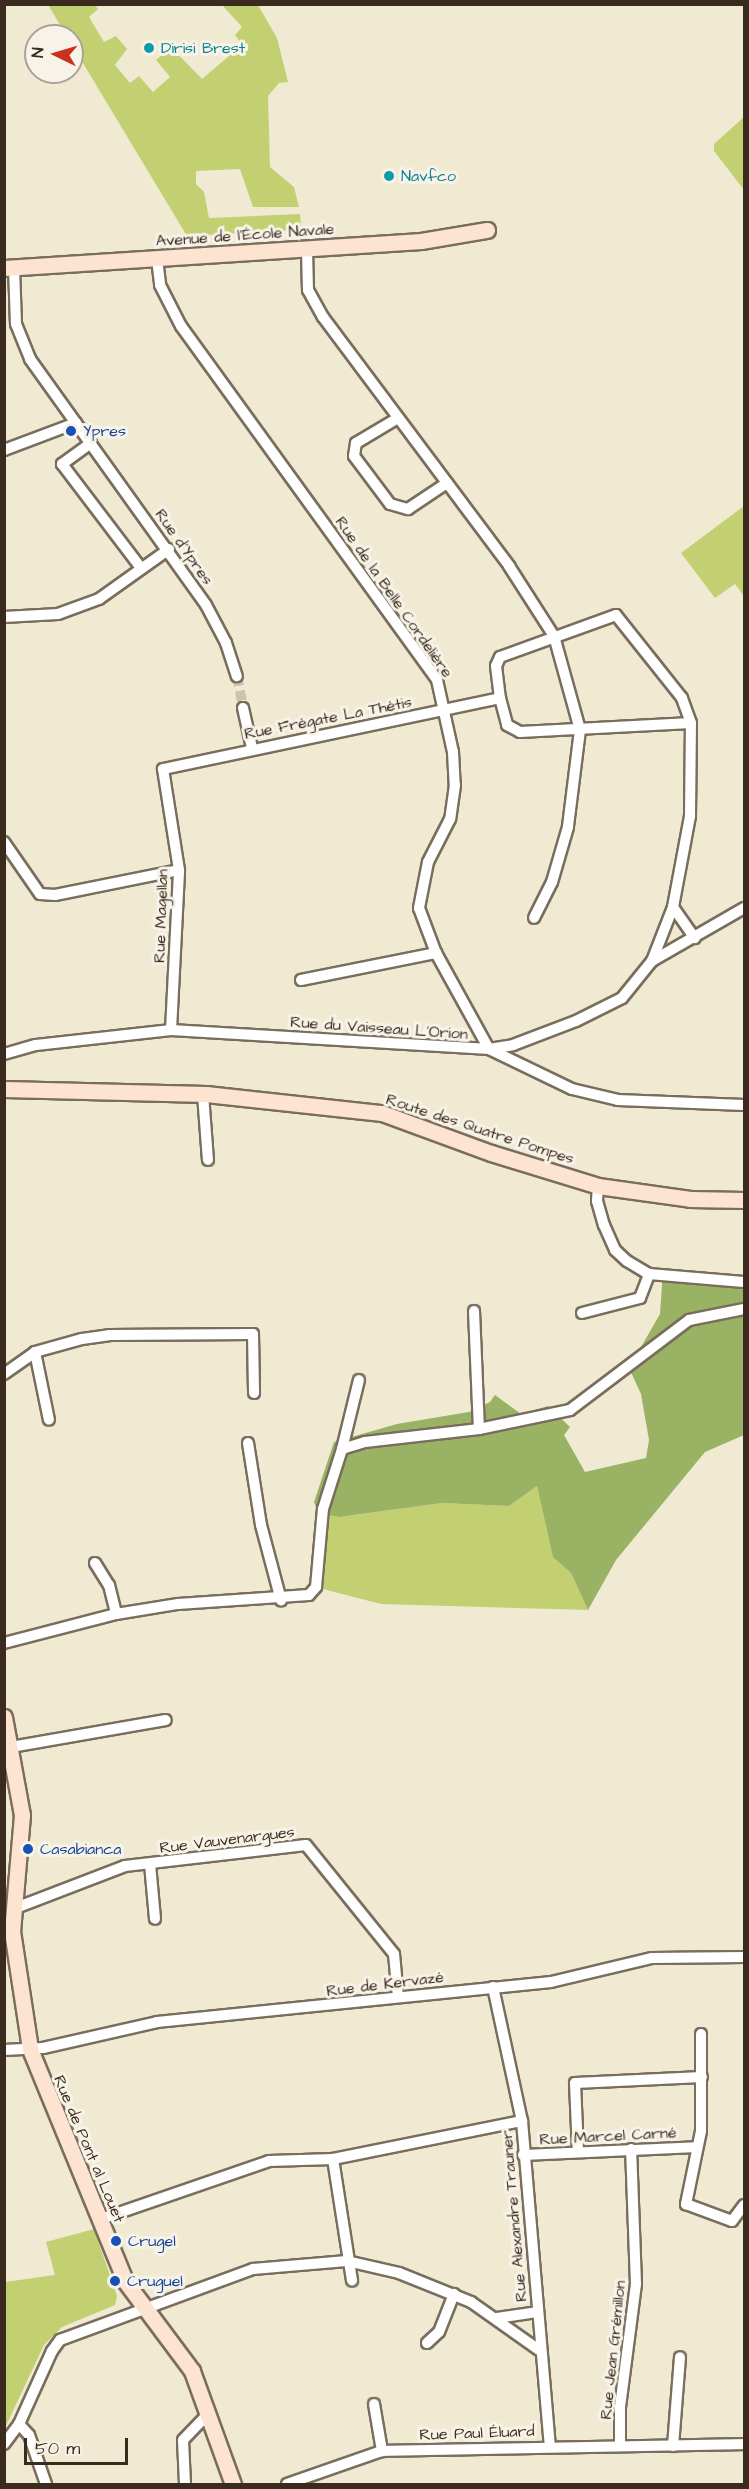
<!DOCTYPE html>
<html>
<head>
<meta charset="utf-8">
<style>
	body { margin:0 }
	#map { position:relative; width:749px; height:2489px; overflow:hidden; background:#f0ead3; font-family:"Architects Daughter",sans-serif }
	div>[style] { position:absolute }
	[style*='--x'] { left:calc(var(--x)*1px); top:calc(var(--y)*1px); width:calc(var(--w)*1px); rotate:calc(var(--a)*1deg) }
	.green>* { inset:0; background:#c2d072 }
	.forest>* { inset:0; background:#99b264 }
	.street-tunnel>* { height:10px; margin-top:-5px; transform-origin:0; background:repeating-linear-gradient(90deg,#ccc4af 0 10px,transparent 0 15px) }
	.roads { filter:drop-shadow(2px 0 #7a6d5d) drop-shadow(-2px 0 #7a6d5d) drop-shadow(0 2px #7a6d5d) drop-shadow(0 -2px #7a6d5d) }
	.street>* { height:10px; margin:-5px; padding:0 5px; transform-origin:5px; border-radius:5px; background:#fff }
	.secondary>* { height:15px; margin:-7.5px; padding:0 7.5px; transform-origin:7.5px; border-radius:7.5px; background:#fde4d1 }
	.dots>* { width:16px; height:16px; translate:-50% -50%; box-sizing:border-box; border:3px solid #f7f3e8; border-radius:50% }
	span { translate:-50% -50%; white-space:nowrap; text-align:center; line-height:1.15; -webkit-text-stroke:6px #f7f3e8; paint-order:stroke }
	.culture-label { font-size:16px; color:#0d838f }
	.left { translate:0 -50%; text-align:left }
	.street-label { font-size:16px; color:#3b2a1e }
	.transit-label { font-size:16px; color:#164399 }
	.frame { position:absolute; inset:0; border:6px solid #3b2a1e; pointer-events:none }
	.north { position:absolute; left:24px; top:24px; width:60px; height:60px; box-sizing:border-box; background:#f7f3e8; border:2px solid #aca397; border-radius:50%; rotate:275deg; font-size:16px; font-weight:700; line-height:24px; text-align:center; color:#3b2a1e }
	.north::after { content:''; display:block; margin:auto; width:21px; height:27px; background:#c8321e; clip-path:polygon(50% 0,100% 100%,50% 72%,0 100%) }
	.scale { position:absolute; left:24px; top:2438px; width:104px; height:27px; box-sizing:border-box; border:3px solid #3b2a1e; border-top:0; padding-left:8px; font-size:18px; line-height:21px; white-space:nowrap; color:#3b2a1e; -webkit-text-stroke:4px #f7f3e8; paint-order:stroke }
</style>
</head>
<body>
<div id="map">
	<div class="green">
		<i style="clip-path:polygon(48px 5px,95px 5px,98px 9px,89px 17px,104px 42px,116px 36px,127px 49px,115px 65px,130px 83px,139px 76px,153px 92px,170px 77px,156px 60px,171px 47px,202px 79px,242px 45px,235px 35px,242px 27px,222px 5px,258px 5px,277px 38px,288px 82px,279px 83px,268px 96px,270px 167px,294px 187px,299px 207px,253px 207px,240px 169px,196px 171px,196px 184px,204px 192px,209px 218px,300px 214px,301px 230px,187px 236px,72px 45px,72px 36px,67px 36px)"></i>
		<i style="clip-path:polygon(744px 117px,744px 190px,714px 151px,714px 144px)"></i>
		<i style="clip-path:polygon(744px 506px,744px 596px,735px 584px,715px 598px,681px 553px)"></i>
		<i style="clip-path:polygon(537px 1486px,553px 1556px,571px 1573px,588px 1610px,381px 1604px,323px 1589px,318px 1513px,339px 1517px,442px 1503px,509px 1506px)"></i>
		<i style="clip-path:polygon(94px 2229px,117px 2296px,115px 2305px,62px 2327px,44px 2345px,5px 2428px,5px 2282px,55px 2275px,46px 2242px)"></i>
	</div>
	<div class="forest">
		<i style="clip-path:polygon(663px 1271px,744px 1280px,744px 1435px,705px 1452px,616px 1560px,588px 1610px,571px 1573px,553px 1557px,537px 1486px,509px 1506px,442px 1503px,339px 1517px,318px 1513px,314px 1502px,334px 1442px,397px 1424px,469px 1412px,490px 1402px,495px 1395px,521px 1414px,548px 1406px,570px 1427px,564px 1435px,585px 1472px,646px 1458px,649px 1440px,641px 1394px,629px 1368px,660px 1314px)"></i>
	</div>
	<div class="street-tunnel">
		<i style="--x:237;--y:676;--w:33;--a:79"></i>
	</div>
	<div class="roads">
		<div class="street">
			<i style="--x:307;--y:250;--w:40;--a:88.6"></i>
			<i style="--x:308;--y:290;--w:31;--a:61"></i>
			<i style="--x:323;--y:317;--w:311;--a:53.2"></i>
			<i style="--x:509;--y:566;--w:83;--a:57.3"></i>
			<i style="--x:554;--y:636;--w:98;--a:74.5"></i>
			<i style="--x:580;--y:730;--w:98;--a:97.1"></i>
			<i style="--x:568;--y:827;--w:57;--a:106.2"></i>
			<i style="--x:552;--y:882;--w:40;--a:116.6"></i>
			<i style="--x:157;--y:259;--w:26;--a:83"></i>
			<i style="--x:160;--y:285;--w:46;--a:62.9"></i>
			<i style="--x:181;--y:326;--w:437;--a:54.1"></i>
			<i style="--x:437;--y:680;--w:74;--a:77.5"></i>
			<i style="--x:453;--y:752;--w:33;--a:87"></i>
			<i style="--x:455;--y:785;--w:34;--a:98"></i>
			<i style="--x:450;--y:819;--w:48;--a:117.1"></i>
			<i style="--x:428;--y:862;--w:47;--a:101.1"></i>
			<i style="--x:419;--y:908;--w:48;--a:69.3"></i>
			<i style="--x:436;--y:953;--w:110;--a:61.1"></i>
			<i style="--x:489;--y:1049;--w:24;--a:-9"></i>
			<i style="--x:513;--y:1045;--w:67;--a:-20.9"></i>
			<i style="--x:576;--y:1021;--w:51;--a:-26.6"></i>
			<i style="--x:622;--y:998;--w:48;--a:-51"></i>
			<i style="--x:652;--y:961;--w:58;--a:-68.7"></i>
			<i style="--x:673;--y:907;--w:93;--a:-79.4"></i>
			<i style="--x:690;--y:816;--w:93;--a:-89.4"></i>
			<i style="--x:691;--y:723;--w:27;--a:-110"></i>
			<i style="--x:682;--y:698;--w:106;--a:-128.5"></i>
			<i style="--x:616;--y:615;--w:123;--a:160.1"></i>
			<i style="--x:500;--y:657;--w:10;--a:114"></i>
			<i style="--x:496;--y:666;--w:32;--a:83"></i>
			<i style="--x:500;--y:698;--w:28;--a:75"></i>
			<i style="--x:507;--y:725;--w:15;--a:28"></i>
			<i style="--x:520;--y:732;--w:171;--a:-3"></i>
			<i style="--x:14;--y:267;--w:57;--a:88"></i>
			<i style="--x:16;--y:324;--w:38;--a:68"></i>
			<i style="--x:30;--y:359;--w:302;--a:54.4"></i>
			<i style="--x:206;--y:605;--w:43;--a:62.2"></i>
			<i style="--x:226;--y:643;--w:35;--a:72"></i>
			<i style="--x:398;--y:418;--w:49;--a:149.2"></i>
			<i style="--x:356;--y:443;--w:13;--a:99"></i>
			<i style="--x:354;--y:456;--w:60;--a:53.1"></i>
			<i style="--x:390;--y:504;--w:19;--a:16"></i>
			<i style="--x:408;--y:509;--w:47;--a:-33.7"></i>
			<i style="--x:91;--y:443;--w:36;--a:144"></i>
			<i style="--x:62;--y:464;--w:131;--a:52.8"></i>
			<i style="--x:4;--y:450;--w:77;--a:-20.6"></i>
			<i style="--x:4;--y:617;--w:54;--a:-3.2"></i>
			<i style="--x:58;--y:614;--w:44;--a:-20.1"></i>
			<i style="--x:99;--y:599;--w:86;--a:-35.5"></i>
			<i style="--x:243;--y:708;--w:41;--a:77.3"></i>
			<i style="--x:4;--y:842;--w:63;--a:55.3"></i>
			<i style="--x:40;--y:894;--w:15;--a:4"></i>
			<i style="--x:55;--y:895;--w:126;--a:-11.4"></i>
			<i style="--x:673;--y:907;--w:38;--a:55"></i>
			<i style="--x:652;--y:961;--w:106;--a:-29.9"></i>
			<i style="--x:301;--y:980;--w:138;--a:-11.3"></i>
			<i style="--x:171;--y:1030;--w:160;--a:-87.1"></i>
			<i style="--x:179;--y:870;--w:102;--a:-99"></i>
			<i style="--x:163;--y:769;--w:344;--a:-11.9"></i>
			<i style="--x:4;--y:1054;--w:33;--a:-16"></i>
			<i style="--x:36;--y:1045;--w:136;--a:-6.3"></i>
			<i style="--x:171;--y:1030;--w:319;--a:3.4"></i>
			<i style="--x:489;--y:1049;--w:92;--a:25.7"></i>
			<i style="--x:572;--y:1089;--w:47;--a:13.4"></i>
			<i style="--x:618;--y:1100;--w:126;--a:2.3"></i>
			<i style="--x:203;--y:1094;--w:66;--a:85.7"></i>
			<i style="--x:598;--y:1186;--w:15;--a:94"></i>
			<i style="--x:597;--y:1201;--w:25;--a:74"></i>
			<i style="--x:604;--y:1225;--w:27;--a:66"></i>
			<i style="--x:615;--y:1250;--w:16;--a:43"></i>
			<i style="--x:627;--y:1261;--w:26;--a:31"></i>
			<i style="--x:649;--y:1274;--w:95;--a:4.8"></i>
			<i style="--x:474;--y:1311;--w:118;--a:87.6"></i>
			<i style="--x:582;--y:1313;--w:60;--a:-14.5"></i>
			<i style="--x:640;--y:1298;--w:26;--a:-69"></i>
			<i style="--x:35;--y:1352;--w:69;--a:78.4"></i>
			<i style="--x:4;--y:1374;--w:38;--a:-35"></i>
			<i style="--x:35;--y:1352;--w:49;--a:-15.5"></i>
			<i style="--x:82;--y:1339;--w:27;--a:-8"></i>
			<i style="--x:109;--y:1335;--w:144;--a:-0.4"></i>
			<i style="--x:253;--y:1334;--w:59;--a:89"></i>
			<i style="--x:248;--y:1443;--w:83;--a:81"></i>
			<i style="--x:261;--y:1525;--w:78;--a:75.1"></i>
			<i style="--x:342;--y:1449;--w:71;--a:-76.2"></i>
			<i style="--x:95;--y:1563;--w:26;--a:58"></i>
			<i style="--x:109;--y:1585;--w:30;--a:76"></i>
			<i style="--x:4;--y:1643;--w:116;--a:-14.5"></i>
			<i style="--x:116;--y:1614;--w:63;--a:-9.2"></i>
			<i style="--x:178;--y:1604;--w:131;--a:-3.9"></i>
			<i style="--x:309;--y:1595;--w:11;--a:-49"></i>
			<i style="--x:316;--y:1587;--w:78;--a:-84.9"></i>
			<i style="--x:323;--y:1509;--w:63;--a:-72.4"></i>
			<i style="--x:342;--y:1449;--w:24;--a:-17"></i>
			<i style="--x:365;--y:1442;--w:115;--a:-6.5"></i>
			<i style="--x:479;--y:1429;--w:93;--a:-11.8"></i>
			<i style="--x:570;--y:1410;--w:149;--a:-37.1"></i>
			<i style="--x:689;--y:1320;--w:56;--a:-11.3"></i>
			<i style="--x:11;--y:1747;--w:157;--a:-9.9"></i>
			<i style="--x:150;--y:1864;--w:55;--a:84.8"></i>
			<i style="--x:13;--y:1909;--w:120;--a:-21"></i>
			<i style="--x:125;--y:1866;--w:182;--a:-6.6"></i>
			<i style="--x:306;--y:1845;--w:140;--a:51.1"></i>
			<i style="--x:394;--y:1954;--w:43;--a:84.7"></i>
			<i style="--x:493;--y:1987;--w:137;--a:77.8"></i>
			<i style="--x:522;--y:2121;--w:325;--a:85.1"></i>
			<i style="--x:701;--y:2034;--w:97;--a:90"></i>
			<i style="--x:701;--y:2131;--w:75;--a:101.6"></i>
			<i style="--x:686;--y:2204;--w:49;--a:20.3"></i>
			<i style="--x:732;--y:2221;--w:20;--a:-53"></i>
			<i style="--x:4;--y:2050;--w:39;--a:-3"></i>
			<i style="--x:43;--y:2048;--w:117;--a:-12.8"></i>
			<i style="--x:157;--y:2022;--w:396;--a:-5.8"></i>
			<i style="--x:551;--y:1982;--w:104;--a:-13.4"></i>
			<i style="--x:652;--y:1958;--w:92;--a:-0.6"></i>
			<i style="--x:578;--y:2152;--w:69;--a:-92.5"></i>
			<i style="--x:575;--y:2083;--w:127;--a:-2.7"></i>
			<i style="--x:523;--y:2155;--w:174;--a:-2.6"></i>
			<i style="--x:333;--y:2159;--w:123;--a:81.1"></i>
			<i style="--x:101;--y:2219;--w:178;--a:-19"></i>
			<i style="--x:269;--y:2161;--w:64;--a:-1.8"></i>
			<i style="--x:333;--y:2159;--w:193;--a:-11.4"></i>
			<i style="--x:497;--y:2318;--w:40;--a:-8.5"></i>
			<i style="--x:427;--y:2343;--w:16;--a:-43"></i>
			<i style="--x:439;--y:2332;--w:41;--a:-68.5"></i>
			<i style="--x:374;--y:2404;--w:48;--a:80.3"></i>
			<i style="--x:19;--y:2424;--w:15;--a:48"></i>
			<i style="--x:29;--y:2435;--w:52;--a:70.9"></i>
			<i style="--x:4;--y:2444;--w:25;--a:-53"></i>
			<i style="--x:19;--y:2424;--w:80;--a:-65.7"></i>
			<i style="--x:52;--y:2351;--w:14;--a:-54"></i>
			<i style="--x:60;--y:2340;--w:206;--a:-20.2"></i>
			<i style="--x:253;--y:2269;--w:94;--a:-4.9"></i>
			<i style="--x:347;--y:2261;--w:53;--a:13"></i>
			<i style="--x:399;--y:2273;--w:78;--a:21.9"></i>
			<i style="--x:471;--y:2302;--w:83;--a:35.2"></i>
			<i style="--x:620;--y:2446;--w:39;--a:-90"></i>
			<i style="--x:620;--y:2407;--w:124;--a:-82.6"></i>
			<i style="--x:636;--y:2284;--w:135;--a:-92.1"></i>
			<i style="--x:673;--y:2446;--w:89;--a:-85.5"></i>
			<i style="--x:185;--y:2484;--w:44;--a:-92.6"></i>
			<i style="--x:183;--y:2440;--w:35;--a:-46"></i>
			<i style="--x:287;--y:2484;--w:101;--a:-19.2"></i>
			<i style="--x:382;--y:2451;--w:362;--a:-1.1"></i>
		</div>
		<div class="secondary">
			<i style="--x:4;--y:268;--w:418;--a:-3.7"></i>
			<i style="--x:421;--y:241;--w:67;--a:-9.5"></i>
			<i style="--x:4;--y:1089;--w:202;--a:1.4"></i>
			<i style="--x:206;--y:1094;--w:177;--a:6.2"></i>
			<i style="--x:382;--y:1113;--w:116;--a:20.2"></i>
			<i style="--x:491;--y:1153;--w:112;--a:17.1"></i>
			<i style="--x:598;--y:1186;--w:93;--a:8"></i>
			<i style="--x:690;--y:1199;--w:54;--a:1.1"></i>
			<i style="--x:4;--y:1717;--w:100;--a:79.6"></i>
			<i style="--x:22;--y:1815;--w:116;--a:94.9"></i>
			<i style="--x:12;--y:1931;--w:119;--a:81.3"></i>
			<i style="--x:30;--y:2049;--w:251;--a:67.7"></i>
			<i style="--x:125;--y:2281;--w:112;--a:53.3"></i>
			<i style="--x:192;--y:2371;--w:120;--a:70.1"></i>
		</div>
	</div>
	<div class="dots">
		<i style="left:149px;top:48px;background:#0f9aa8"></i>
		<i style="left:389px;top:176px;background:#0f9aa8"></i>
		<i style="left:71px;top:431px;background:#1a4fb4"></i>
		<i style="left:28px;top:1849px;background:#1a4fb4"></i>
		<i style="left:116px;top:2241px;background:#1a4fb4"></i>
		<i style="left:115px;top:2281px;background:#1a4fb4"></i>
	</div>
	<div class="culture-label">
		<span class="left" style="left:161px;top:48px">Dirisi Brest</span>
		<span class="left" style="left:401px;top:176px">Navfco</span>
	</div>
	<div class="street-label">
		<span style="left:245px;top:235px;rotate:-4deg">Avenue de l'École Navale</span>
		<span style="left:184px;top:547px;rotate:55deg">Rue d'Ypres</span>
		<span style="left:394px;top:597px;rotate:55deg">Rue de la Belle Cordelière</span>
		<span style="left:328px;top:718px;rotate:-11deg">Rue Frégate La Thétis</span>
		<span style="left:161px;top:916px;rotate:-88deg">Rue Magellan</span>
		<span style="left:379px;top:1028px;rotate:4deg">Rue du Vaisseau L'Orion</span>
		<span style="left:480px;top:1129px;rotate:18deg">Route des Quatre Pompes</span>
		<span style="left:227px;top:1840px;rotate:-7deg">Rue Vauvenargues</span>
		<span style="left:385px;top:1984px;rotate:-7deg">Rue de Kervazé</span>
		<span style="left:608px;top:2136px;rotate:-3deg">Rue Marcel Carné</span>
		<span style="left:89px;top:2149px;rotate:67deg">Rue de Pont al Louet</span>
		<span style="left:514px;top:2216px;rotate:-95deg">Rue Alexandre Trauner</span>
		<span style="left:613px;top:2350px;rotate:-84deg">Rue Jean Grémillon</span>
		<span style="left:477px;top:2433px;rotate:-2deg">Rue Paul Éluard</span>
	</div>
	<div class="transit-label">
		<span class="left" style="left:83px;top:431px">Ypres</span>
		<span class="left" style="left:40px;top:1849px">Casabianca</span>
		<span class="left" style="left:128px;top:2241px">Crugel</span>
		<span class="left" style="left:127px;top:2281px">Cruguel</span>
	</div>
	<div class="frame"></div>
	<div class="north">N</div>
	<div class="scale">50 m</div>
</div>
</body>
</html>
